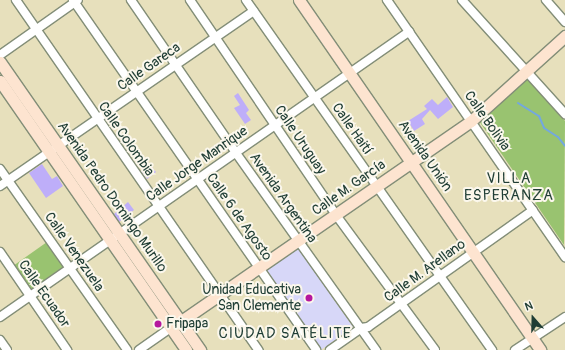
<!DOCTYPE html>
<html>
<head>
<meta charset="utf-8">
<style>
	body { margin:0 }
	#map { position:relative; width:565px; height:350px; overflow:hidden; background:#e7e0bc; font-family:Pangolin,sans-serif }
	div>[style] { position:absolute }
	[style*='--x'] { left:calc(var(--x)*1px); top:calc(var(--y)*1px); width:calc(var(--w)*1px); rotate:calc(var(--a)*1deg) }
	.built>* { inset:0; background:#d7d7f8 }
	.green>* { inset:0; background:#99c370 }
	.stream>* { height:2px; margin:-1px; padding:0 1px; transform-origin:1px; border-radius:1px; background:#73a7e0 }
	.building>* { inset:0; background:#beaef9 }
	.roads { filter:drop-shadow(1px 0 #838e78) drop-shadow(-1px 0 #838e78) drop-shadow(0 1px #838e78) drop-shadow(0 -1px #838e78) }
	.street>* { height:8px; margin:-4px; padding:0 4px; transform-origin:4px; border-radius:4px; background:#fff }
	.secondary>* { height:11px; margin:-5.5px; padding:0 5.5px; transform-origin:5.5px; border-radius:5.5px; background:#fde4d0 }
	.dots>* { width:11px; height:11px; translate:-50% -50%; box-sizing:border-box; border:2px solid #fbf7ec; border-radius:50% }
	span { translate:-50% -50%; white-space:nowrap; text-align:center; line-height:1.15; -webkit-text-stroke:4px #fbf7ec; paint-order:stroke }
	.street-label { font-size:14px; color:#1f3d34 }
	.poi-label { font-size:14px; color:#1f3d34 }
	.right { translate:-100% -50%; text-align:right }
	.left { translate:0 -50%; text-align:left }
	.neighbourhood-label { font-size:15px; color:#1f3d34; letter-spacing:1px }
	.north { position:absolute; left:513px; top:298px; width:40px; height:40px; -webkit-text-stroke:3px #fbf7ec; paint-order:stroke; rotate:340deg; font-size:11px; font-weight:700; line-height:16px; text-align:center; color:#1f3d34 }
	.north::after { content:''; display:block; margin:auto; width:14px; height:18px; background:#1f3d34; clip-path:polygon(50% 0,100% 100%,50% 72%,0 100%) }
</style>
</head>
<body>
<div id="map">
	<div class="built">
		<i style="clip-path:polygon(297px 247px,353px 327px,321px 350px,264px 269px)"></i>
	</div>
	<div class="green">
		<i style="clip-path:polygon(528px 77px,565px 121px,564px 245px,479px 121px)"></i>
		<i style="clip-path:polygon(47px 242px,65px 267px,31px 291px,13px 266px)"></i>
	</div>
	<div class="stream">
		<i style="--x:518;--y:103;--w:25;--a:32"></i>
		<i style="--x:539;--y:116;--w:13;--a:67"></i>
		<i style="--x:544;--y:128;--w:17;--a:33"></i>
		<i style="--x:558;--y:137;--w:11;--a:52"></i>
	</div>
	<div class="building">
		<i style="clip-path:polygon(238px 93px,249px 110px,246px 113px,251px 120px,245px 124px,234px 108px,240px 105px,234px 96px)"></i>
		<i style="clip-path:polygon(447px 97px,453px 107px,438px 119px,430px 110px,422px 119px,425px 124px,414px 131px,408px 121px,427px 109px,424px 106px,432px 99px,438px 105px)"></i>
		<i style="clip-path:polygon(310px 150px,323px 165px,317px 171px,303px 155px)"></i>
		<i style="clip-path:polygon(42px 164px,52px 179px,57px 176px,63px 186px,46px 198px,29px 173px)"></i>
		<i style="clip-path:polygon(150px 165px,156px 172px,147px 179px,141px 171px)"></i>
		<i style="clip-path:polygon(128px 202px,134px 210px,119px 222px,114px 214px)"></i>
	</div>
	<div class="roads">
		<div class="street">
			<i style="--x:16;--y:0;--w:426;--a:55.3"></i>
			<i style="--x:73;--y:0;--w:426;--a:55.2"></i>
			<i style="--x:131;--y:0;--w:186;--a:55.5"></i>
			<i style="--x:236;--y:153;--w:242;--a:54.6"></i>
			<i style="--x:190;--y:0;--w:260;--a:55.8"></i>
			<i style="--x:336;--y:215;--w:167;--a:53.7"></i>
			<i style="--x:246;--y:0;--w:428;--a:54.9"></i>
			<i style="--x:387;--y:0;--w:313;--a:55.3"></i>
			<i style="--x:462;--y:0;--w:154;--a:47.9"></i>
			<i style="--x:546;--y:0;--w:29;--a:49"></i>
			<i style="--x:0;--y:55;--w:95;--a:-35.2"></i>
			<i style="--x:0;--y:169;--w:221;--a:54.9"></i>
			<i style="--x:0;--y:186;--w:308;--a:-34.6"></i>
			<i style="--x:0;--y:252;--w:119;--a:55.6"></i>
			<i style="--x:0;--y:317;--w:499;--a:-34.9"></i>
			<i style="--x:0;--y:340;--w:12;--a:55"></i>
			<i style="--x:139;--y:350;--w:39;--a:-35"></i>
			<i style="--x:330;--y:350;--w:38;--a:-35"></i>
			<i style="--x:361;--y:328;--w:7;--a:-8"></i>
			<i style="--x:368;--y:327;--w:202;--a:-35.3"></i>
			<i style="--x:515;--y:350;--w:60;--a:-33.4"></i>
		</div>
		<div class="secondary">
			<i style="--x:299;--y:0;--w:425;--a:55.4"></i>
			<i style="--x:0;--y:62;--w:351;--a:55.2"></i>
			<i style="--x:0;--y:81;--w:327;--a:55.3"></i>
			<i style="--x:171;--y:328;--w:364;--a:-34.6"></i>
			<i style="--x:471;--y:121;--w:127;--a:-42.1"></i>
		</div>
	</div>
	<div class="dots">
		<i style="left:309px;top:298px;background:#b5179e"></i>
		<i style="left:158px;top:324px;background:#b5179e"></i>
	</div>
	<div class="street-label">
		<span style="left:149px;top:67px;rotate:-35deg">Calle Gareca</span>
		<span style="left:487px;top:121px;rotate:55deg">Calle Bolivia</span>
		<span style="left:352px;top:129px;rotate:55deg">Calle Haití</span>
		<span style="left:126px;top:139px;rotate:55deg">Calle Colombia</span>
		<span style="left:300px;top:140px;rotate:56deg">Calle Uruguay</span>
		<span style="left:425px;top:156px;rotate:55deg">Avenida Unión</span>
		<span style="left:197px;top:164px;rotate:-35deg">Calle Jorge Manrique</span>
		<span style="left:349px;top:188px;rotate:-35deg">Calle M. García</span>
		<span style="left:112px;top:197px;rotate:55deg">Avenida Pedro Domingo Murillo</span>
		<span style="left:283px;top:198px;rotate:55deg">Avenida Argentina</span>
		<span style="left:239px;top:217px;rotate:55deg">Calle 6 de Agosto</span>
		<span style="left:74px;top:252px;rotate:55deg">Calle Venezuela</span>
		<span style="left:425px;top:271px;rotate:-36deg">Calle M. Arellano</span>
		<span style="left:44px;top:294px;rotate:55deg">Calle Ecuador</span>
	</div>
	<div class="poi-label">
		<span class="right" style="left:301px;top:298px">Unidad Educativa<br>San Clemente</span>
		<span class="left" style="left:166px;top:324px">Fripapa</span>
	</div>
	<div class="neighbourhood-label">
		<span style="left:509px;top:187px">VILLA<br>ESPERANZA</span>
		<span style="left:285px;top:334px">CIUDAD SATÉLITE</span>
	</div>
	<div class="north">N</div>
</div>
</body>
</html>
